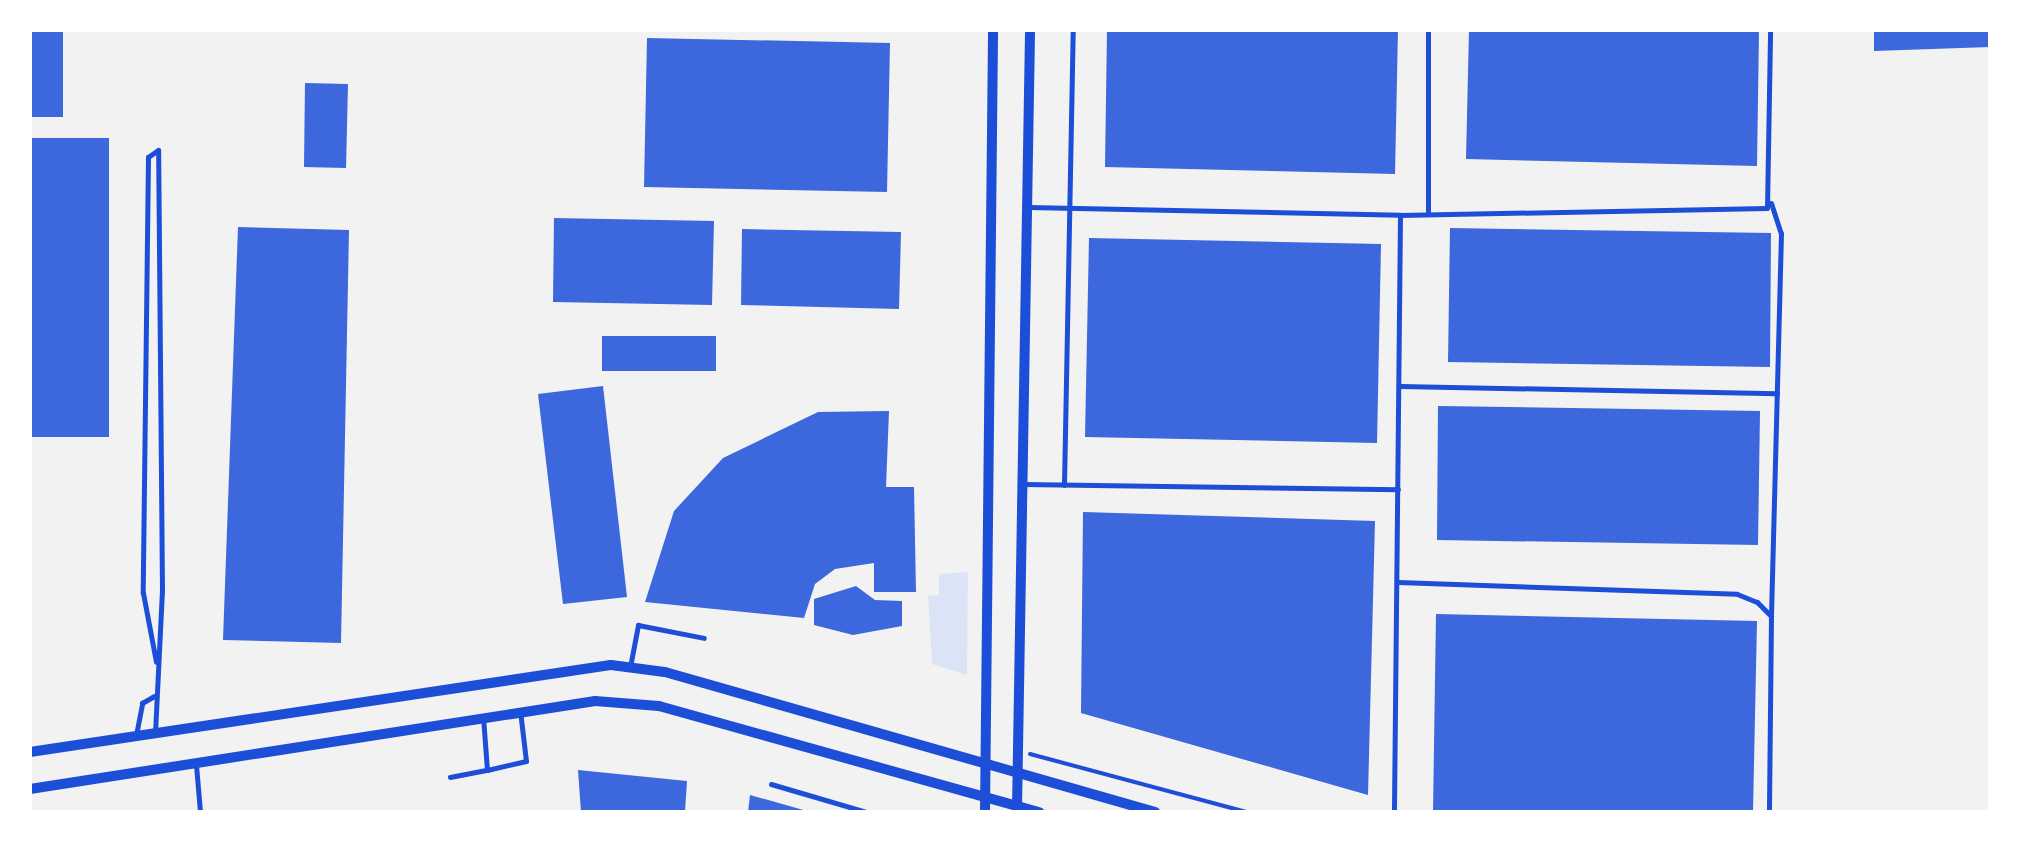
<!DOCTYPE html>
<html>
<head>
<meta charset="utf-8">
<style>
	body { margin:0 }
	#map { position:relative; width:2020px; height:842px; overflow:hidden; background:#f2f2f2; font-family:Inter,sans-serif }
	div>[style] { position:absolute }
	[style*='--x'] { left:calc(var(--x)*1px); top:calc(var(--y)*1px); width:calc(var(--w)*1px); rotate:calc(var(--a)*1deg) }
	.green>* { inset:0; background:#dbe4f7 }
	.building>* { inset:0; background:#3d67dc }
	.path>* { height:4px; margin:-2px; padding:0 2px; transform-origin:2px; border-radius:2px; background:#1d4ed8 }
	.service>* { height:5px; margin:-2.5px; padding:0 2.5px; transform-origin:2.5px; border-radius:2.5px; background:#1d4ed8 }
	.minor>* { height:10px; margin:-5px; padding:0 5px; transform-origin:5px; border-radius:5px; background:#1d4ed8 }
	span { translate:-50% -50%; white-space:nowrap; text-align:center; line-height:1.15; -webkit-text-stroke:8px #fff; paint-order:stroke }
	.frame { position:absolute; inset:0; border:32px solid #fff; pointer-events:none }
</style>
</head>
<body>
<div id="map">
	<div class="green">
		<i style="clip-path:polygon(968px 572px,967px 675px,932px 664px,928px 596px,939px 595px,939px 574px)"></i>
	</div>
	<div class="building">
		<i style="clip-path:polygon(1107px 30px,1398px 30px,1395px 174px,1105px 167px)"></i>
		<i style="clip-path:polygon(1469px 30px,1759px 30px,1757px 166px,1466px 159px)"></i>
		<i style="clip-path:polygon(1874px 30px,1990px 30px,1990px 47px,1874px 51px)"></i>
		<i style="clip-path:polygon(30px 31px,63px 31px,63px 117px,30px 117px)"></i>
		<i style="clip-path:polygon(647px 38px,890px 43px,887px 192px,644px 187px)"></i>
		<i style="clip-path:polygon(305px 83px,348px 84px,346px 168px,304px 167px)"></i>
		<i style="clip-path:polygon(30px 138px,109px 138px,109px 437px,30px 437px)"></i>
		<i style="clip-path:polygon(554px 218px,714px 221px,712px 305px,553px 302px)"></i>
		<i style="clip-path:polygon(238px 227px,349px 230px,341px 643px,223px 640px)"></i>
		<i style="clip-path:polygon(1450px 228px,1771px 233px,1770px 367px,1448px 362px)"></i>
		<i style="clip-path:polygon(742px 229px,901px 232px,899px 309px,741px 305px)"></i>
		<i style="clip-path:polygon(1089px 238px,1381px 244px,1377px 443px,1085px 437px)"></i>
		<i style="clip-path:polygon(602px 336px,716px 336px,716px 371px,602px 371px)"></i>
		<i style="clip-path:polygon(603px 386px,627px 597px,563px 604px,538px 394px)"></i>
		<i style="clip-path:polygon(1438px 406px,1760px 411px,1758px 545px,1437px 540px)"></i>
		<i style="clip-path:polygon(889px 411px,886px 487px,914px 487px,916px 592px,874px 592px,874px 563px,835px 569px,815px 584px,804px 618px,645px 602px,674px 511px,723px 458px,818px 412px)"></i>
		<i style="clip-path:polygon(1083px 512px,1375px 521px,1368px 795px,1081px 713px)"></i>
		<i style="clip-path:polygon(856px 586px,875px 600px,902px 601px,902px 626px,853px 635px,814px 625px,814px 599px)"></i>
		<i style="clip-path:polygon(1436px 614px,1757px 621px,1753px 812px,1433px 812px)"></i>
		<i style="clip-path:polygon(578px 770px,687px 781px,685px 812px,581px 812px)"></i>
		<i style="clip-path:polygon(750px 795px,807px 811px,807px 812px,748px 812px)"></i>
	</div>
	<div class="path">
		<i style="--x:1030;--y:754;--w:225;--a:15"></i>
	</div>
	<div class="service">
		<i style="--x:1771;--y:203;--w:32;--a:72"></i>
		<i style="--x:1781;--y:233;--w:383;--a:91.5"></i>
		<i style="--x:1028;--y:207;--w:372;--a:1.2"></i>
		<i style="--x:1400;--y:215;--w:597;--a:90.58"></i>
		<i style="--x:1428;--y:214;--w:184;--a:-90"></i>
		<i style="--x:1400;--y:215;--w:367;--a:-1.1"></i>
		<i style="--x:1767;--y:208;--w:178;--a:-89"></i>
		<i style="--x:1400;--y:386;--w:377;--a:1.1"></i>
		<i style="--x:1023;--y:484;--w:375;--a:0.8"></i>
		<i style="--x:1064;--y:485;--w:455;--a:-88.9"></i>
		<i style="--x:1398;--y:582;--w:339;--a:2"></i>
		<i style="--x:1737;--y:594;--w:22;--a:22"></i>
		<i style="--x:1757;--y:602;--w:20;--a:45"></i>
		<i style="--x:1771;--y:616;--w:196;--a:90.6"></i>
		<i style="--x:630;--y:667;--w:43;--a:-79.2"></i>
		<i style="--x:638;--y:625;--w:67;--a:11.1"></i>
		<i style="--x:155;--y:733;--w:141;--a:-87.2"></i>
		<i style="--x:162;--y:592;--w:442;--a:-90.5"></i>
		<i style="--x:158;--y:150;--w:12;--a:145"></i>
		<i style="--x:148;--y:157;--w:436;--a:90.7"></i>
		<i style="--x:143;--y:593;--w:70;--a:79.3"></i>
		<i style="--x:136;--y:735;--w:33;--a:-79"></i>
		<i style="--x:142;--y:703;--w:14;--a:-30"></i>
		<i style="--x:196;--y:765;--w:47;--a:85.1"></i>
		<i style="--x:487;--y:770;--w:40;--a:-13"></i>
		<i style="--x:526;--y:761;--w:50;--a:-96.8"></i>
		<i style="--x:450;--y:777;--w:38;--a:-11"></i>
		<i style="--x:487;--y:770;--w:53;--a:-94.3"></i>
		<i style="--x:771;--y:784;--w:99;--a:16.4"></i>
	</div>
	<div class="minor">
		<i style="--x:30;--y:752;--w:587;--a:-8.52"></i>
		<i style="--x:611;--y:665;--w:54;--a:7.4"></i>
		<i style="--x:665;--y:672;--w:510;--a:15.95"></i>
		<i style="--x:30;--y:789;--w:572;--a:-8.85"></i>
		<i style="--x:595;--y:701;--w:64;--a:4.5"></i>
		<i style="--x:659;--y:706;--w:395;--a:15.6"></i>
		<i style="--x:1017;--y:809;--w:779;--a:-89.04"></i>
		<i style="--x:985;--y:812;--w:782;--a:-89.41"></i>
	</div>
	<div class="frame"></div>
</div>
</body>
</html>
